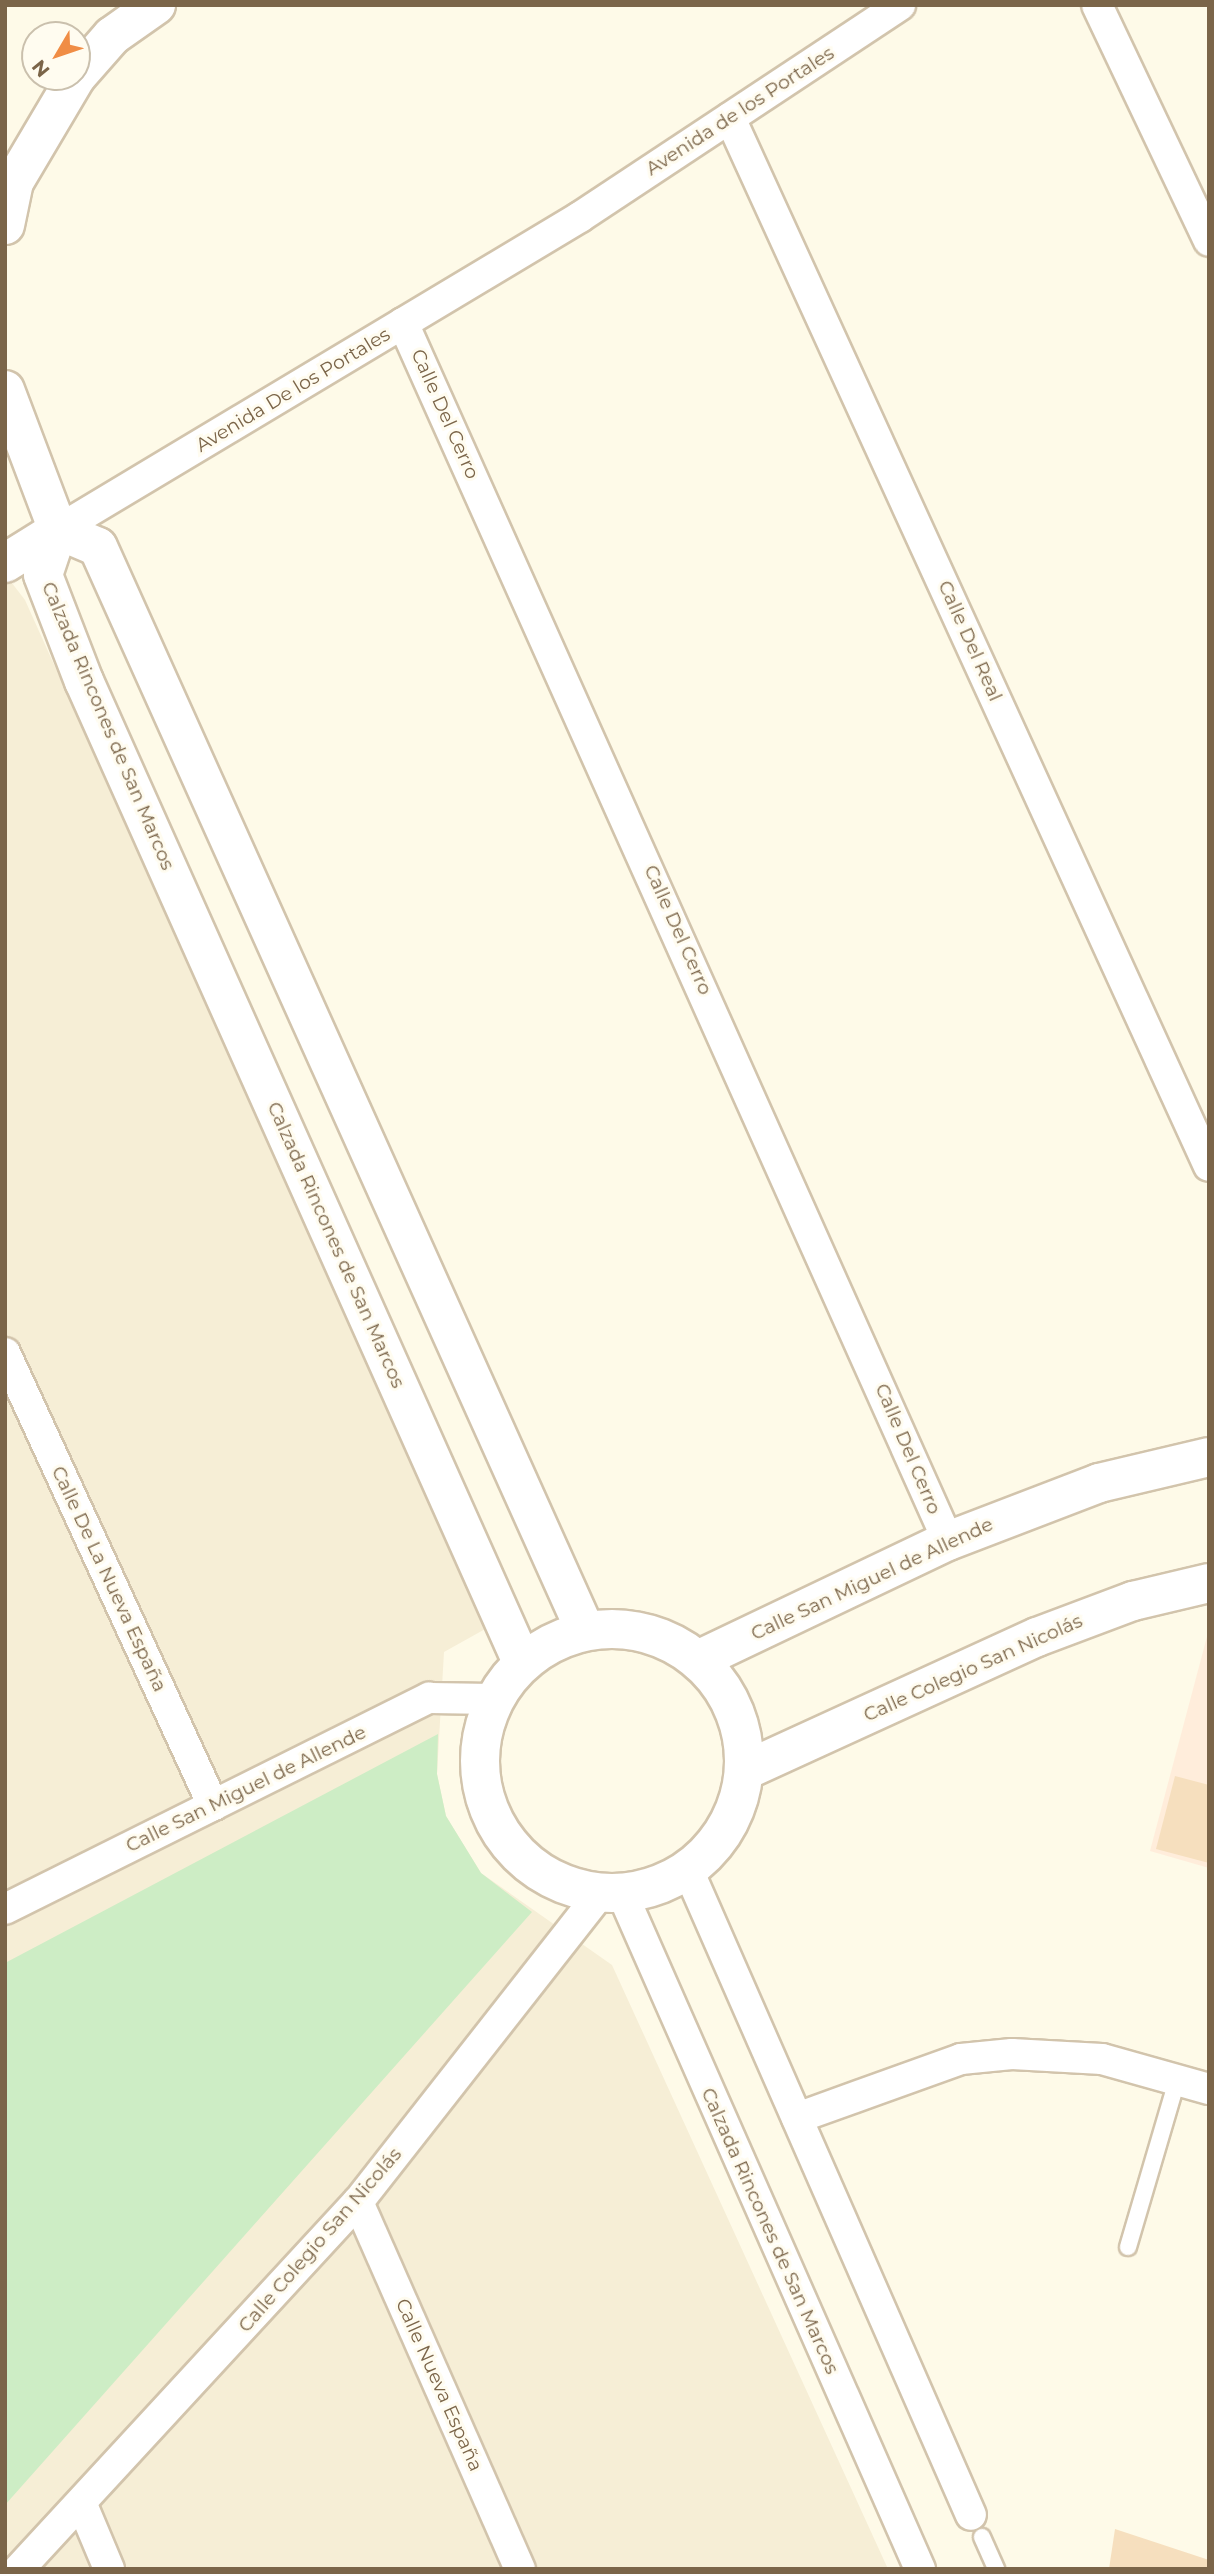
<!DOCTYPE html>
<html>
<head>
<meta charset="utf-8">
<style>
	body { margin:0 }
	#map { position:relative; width:1214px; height:2574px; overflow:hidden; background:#fefae8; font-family:Montserrat,sans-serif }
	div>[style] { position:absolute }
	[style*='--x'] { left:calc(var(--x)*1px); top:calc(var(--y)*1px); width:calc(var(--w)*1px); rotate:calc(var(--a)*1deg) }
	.residential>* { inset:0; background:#f6eed6 }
	.commercial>* { inset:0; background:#ffeddb }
	.green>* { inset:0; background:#cdedc5 }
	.building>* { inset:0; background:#f6dfbe }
	.roads { filter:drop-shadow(2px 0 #d2c4ac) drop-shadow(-2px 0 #d2c4ac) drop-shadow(0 2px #d2c4ac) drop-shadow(0 -2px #d2c4ac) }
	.lane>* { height:16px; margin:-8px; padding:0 8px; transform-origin:8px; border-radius:8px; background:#fff }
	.street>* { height:30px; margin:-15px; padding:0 15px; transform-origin:15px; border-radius:15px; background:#fff }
	.secondary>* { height:38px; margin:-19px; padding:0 19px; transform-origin:19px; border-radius:19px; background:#fff }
	.secondary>.ring { margin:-19px; padding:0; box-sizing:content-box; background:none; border:38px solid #fff; border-radius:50% }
	span { translate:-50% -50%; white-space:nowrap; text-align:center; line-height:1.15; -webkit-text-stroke:6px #fffcf0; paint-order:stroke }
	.street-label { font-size:19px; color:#7b6549 }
	.frame { position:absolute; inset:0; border:7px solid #7b6549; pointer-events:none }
	.north { position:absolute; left:21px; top:21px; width:70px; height:70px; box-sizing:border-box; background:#fffcf0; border:2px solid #cac0ad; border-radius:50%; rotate:231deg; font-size:19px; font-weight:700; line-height:28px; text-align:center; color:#7b6549 }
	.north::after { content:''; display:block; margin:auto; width:24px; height:32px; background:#f08d45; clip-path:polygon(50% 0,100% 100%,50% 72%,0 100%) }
</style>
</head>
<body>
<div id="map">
	<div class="residential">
		<i style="clip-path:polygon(5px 574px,25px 600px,487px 1628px,444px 1652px,437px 1774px,446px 1816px,481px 1873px,612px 1965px,888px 2569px,5px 2569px)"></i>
	</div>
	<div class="commercial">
		<i style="clip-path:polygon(1209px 1629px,1209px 1868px,1150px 1851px)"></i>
	</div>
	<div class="green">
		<i style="clip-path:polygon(438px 1734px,437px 1774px,446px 1816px,481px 1873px,532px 1912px,5px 2505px,5px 1963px)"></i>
	</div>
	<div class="building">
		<i style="clip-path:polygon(1175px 1776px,1209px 1785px,1209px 1863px,1156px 1849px)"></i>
		<i style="clip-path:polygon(1115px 2529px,1209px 2560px,1209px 2569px,1109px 2569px)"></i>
	</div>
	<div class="roads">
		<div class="lane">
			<i style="--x:1128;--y:2247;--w:174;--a:-73.6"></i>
			<i style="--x:982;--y:2537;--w:35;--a:66"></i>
		</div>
		<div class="street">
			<i style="--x:1097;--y:5;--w:261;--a:64.6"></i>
			<i style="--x:730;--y:118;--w:1152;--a:65.44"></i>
			<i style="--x:403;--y:323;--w:1334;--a:65.89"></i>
			<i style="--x:58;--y:530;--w:609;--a:-30.95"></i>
			<i style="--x:580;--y:217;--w:384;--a:-33.5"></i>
			<i style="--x:5;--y:1353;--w:498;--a:65.3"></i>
			<i style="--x:688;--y:1870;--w:704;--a:66.31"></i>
			<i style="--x:622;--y:1893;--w:739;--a:66.21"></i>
			<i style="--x:5;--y:1909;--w:474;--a:-26.5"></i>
			<i style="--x:429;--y:1698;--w:65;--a:0.9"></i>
			<i style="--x:797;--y:2118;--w:174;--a:-19.8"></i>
			<i style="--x:961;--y:2059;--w:51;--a:-5.6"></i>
			<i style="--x:1012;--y:2054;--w:90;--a:3.2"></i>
			<i style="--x:1102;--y:2059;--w:111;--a:15.7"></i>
			<i style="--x:358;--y:2202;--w:401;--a:66.2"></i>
			<i style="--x:83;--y:2507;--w:67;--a:67.2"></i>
			<i style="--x:19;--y:2569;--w:500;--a:-47.3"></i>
			<i style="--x:358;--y:2202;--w:392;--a:-51.9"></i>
		</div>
		<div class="secondary">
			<i style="--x:77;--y:76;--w:53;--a:-48.8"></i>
			<i style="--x:112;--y:36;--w:54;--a:-35.2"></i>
			<i style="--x:5;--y:225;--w:44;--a:-78.2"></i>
			<i style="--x:14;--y:182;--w:122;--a:-59.4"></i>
			<i style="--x:5;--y:390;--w:150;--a:69.3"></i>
			<i style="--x:58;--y:530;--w:47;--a:108.4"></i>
			<i style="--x:43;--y:575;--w:114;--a:68.9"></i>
			<i style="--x:84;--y:681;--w:1074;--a:65.94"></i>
			<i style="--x:58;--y:530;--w:43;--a:23"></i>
			<i style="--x:98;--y:547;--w:1187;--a:65.79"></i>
			<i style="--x:5;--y:563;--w:62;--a:-31.9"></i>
			<i class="ring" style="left:480px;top:1629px;width:226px;height:226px"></i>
			<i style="--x:698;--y:1660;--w:277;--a:-25.5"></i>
			<i style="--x:948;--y:1541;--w:162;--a:-21"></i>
			<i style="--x:1099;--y:1483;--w:113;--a:-13.3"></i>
			<i style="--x:744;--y:1771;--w:322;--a:-24.6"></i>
			<i style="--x:1037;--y:1637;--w:103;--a:-20.6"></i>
			<i style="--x:1133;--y:1601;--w:78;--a:-13.3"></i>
		</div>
	</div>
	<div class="street-label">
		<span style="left:740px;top:111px;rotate:-33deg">Avenida de los Portales</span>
		<span style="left:293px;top:390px;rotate:-31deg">Avenida De los Portales</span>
		<span style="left:445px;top:414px;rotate:66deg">Calle Del Cerro</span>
		<span style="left:970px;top:641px;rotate:66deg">Calle Del Real</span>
		<span style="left:108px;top:726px;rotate:67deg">Calzada Rincones de San Marcos</span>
		<span style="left:678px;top:930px;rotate:66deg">Calle Del Cerro</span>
		<span style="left:336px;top:1245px;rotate:66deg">Calzada Rincones de San Marcos</span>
		<span style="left:908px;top:1449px;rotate:67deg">Calle Del Cerro</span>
		<span style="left:109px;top:1579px;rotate:65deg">Calle De La Nueva España</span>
		<span style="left:872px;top:1579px;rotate:-25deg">Calle San Miguel de Allende</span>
		<span style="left:973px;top:1668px;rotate:-24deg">Calle Colegio San Nicolás</span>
		<span style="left:246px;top:1789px;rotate:-26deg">Calle San Miguel de Allende</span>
		<span style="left:770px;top:2231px;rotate:66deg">Calzada Rincones de San Marcos</span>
		<span style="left:320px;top:2240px;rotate:-49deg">Calle Colegio San Nicolás</span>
		<span style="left:439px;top:2385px;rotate:66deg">Calle Nueva España</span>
	</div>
	<div class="frame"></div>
	<div class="north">N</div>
</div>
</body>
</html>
